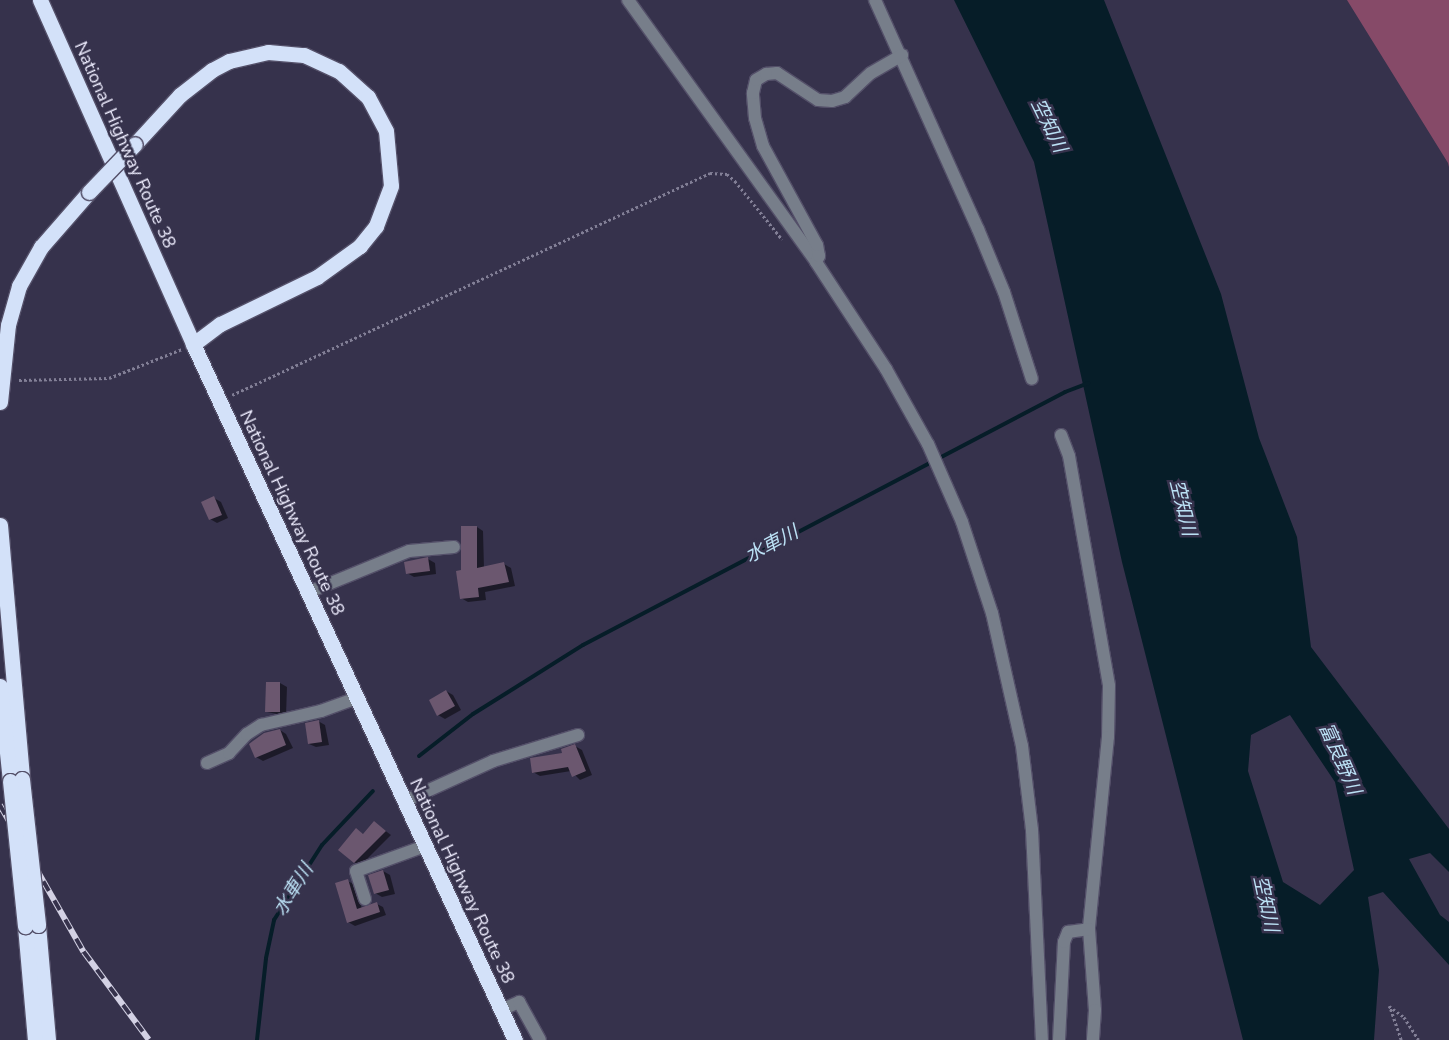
<!DOCTYPE html>
<html>
<head>
<meta charset="utf-8">
<style>
	body { margin:0 }
	#map { position:relative; width:1449px; height:1040px; overflow:hidden; background:#36324c; font-family:"Nunito Sans","Noto Sans JP",sans-serif }
	div>[style] { position:absolute }
	[style*='--x'] { left:calc(var(--x)*1px); top:calc(var(--y)*1px); width:calc(var(--w)*1px); rotate:calc(var(--a)*1deg) }
	.forest>* { inset:0; background:#864a68 }
	.water>* { inset:0; background:#061d28 }
	.shadow>* { inset:0; background:#0007 }
	.stream>* { height:4px; margin:-2px; padding:0 2px; transform-origin:2px; border-radius:2px; background:#061d28 }
	.building>* { inset:0; background:#6b576f }
	.path>* { height:2.5px; margin-top:-1.25px; transform-origin:0; background:repeating-linear-gradient(90deg,#827f96 0 2.5px,transparent 0 5px) }
	.roads { filter:drop-shadow(1px 0 #545069) drop-shadow(-1px 0 #545069) drop-shadow(0 1px #545069) drop-shadow(0 -1px #545069) }
	.minor>* { height:12px; margin:-6px; padding:0 6px; transform-origin:6px; border-radius:6px; background:#777e8a }
	.highway>* { height:15px; margin:-7.5px; padding:0 7.5px; transform-origin:7.5px; border-radius:7.5px; background:#d3e1f9 }
	.rail>* { height:5.5px; margin-top:-2.75px; transform-origin:0; background:repeating-linear-gradient(90deg,#36324c 0 11px,#d3d1e4 0 22px); box-sizing:border-box; border-block:1px solid #d3d1e4 }
	.bridges { filter:drop-shadow(1px 0 #545069) drop-shadow(-1px 0 #545069) drop-shadow(0 1px #545069) drop-shadow(0 -1px #545069) }
	.highway-bridge>* { height:15px; margin:-7.5px; padding:0 7.5px; transform-origin:7.5px; border-radius:7.5px; background:#d3e1f9 }
	span { translate:-50% -50%; white-space:nowrap; text-align:center; line-height:1.15; -webkit-text-stroke:5px #36324c; paint-order:stroke }
	.street-label { font-size:18px; color:#efeeff }
	.water-label { font-size:19px; color:#bbe1f5; font-style:italic }
</style>
</head>
<body>
<div id="map">
	<div class="forest">
		<i style="clip-path:polygon(1347px 0,1449px 0,1449px 167px,1448px 163px)"></i>
	</div>
	<div class="water">
		<i style="clip-path:polygon(evenodd,954px 0,1104px 0,1221px 294px,1259px 438px,1297px 537px,1311px 647px,1449px 829px,1449px 872px,1430px 853px,1409px 859px,1440px 915px,1449px 922px,1449px 965px,1383px 892px,1368px 897px,1379px 970px,1374px 1040px,1243px 1040px,1122px 562px,1034px 162px,954px 0,1290px 715px,1335px 782px,1354px 870px,1320px 905px,1283px 882px,1248px 771px,1251px 735px,1290px 715px)"></i>
	</div>
	<div class="shadow">
		<i style="clip-path:polygon(214px 498px,221px 502px,228px 518px,217px 523px,210px 519px)"></i>
		<i style="clip-path:polygon(477px 527px,483px 531px,484px 568px,504px 564px,511px 568px,515px 586px,485px 592px,486px 600px,468px 602px,461px 598px,462px 571px)"></i>
		<i style="clip-path:polygon(428px 559px,435px 563px,436px 574px,414px 577px,407px 573px)"></i>
		<i style="clip-path:polygon(280px 683px,287px 687px,286px 716px,267px 712px)"></i>
		<i style="clip-path:polygon(446px 691px,453px 695px,461px 710px,445px 719px,438px 715px)"></i>
		<i style="clip-path:polygon(318px 721px,325px 725px,329px 745px,316px 747px,309px 744px)"></i>
		<i style="clip-path:polygon(280px 730px,286px 734px,293px 748px,263px 761px,256px 757px)"></i>
		<i style="clip-path:polygon(575px 746px,582px 750px,592px 775px,580px 780px,571px 771px,540px 776px,533px 772px)"></i>
		<i style="clip-path:polygon(375px 823px,391px 835px,360px 866px,354px 862px,357px 830px,364px 835px)"></i>
		<i style="clip-path:polygon(383px 871px,390px 875px,395px 894px,382px 897px,375px 893px)"></i>
		<i style="clip-path:polygon(347px 881px,354px 884px,362px 909px,377px 904px,383px 907px,386px 915px,355px 926px,348px 922px)"></i>
	</div>
	<div class="stream">
		<i style="--x:419;--y:756;--w:68;--a:-37.9"></i>
		<i style="--x:473;--y:714;--w:130;--a:-32.1"></i>
		<i style="--x:583;--y:645;--w:544;--a:-27.69"></i>
		<i style="--x:1065;--y:392;--w:25;--a:-21"></i>
		<i style="--x:257;--y:1040;--w:82;--a:-83.7"></i>
		<i style="--x:266;--y:958;--w:39;--a:-78"></i>
		<i style="--x:274;--y:920;--w:89;--a:-57.4"></i>
		<i style="--x:322;--y:845;--w:74;--a:-46.6"></i>
	</div>
	<div class="building">
		<i style="clip-path:polygon(214px 496px,222px 515px,209px 520px,201px 502px)"></i>
		<i style="clip-path:polygon(461px 526px,477px 526px,477px 568px,504px 562px,509px 582px,478px 588px,479px 597px,460px 599px,456px 571px,461px 570px)"></i>
		<i style="clip-path:polygon(428px 557px,430px 571px,406px 574px,404px 562px)"></i>
		<i style="clip-path:polygon(266px 682px,280px 682px,280px 712px,265px 712px)"></i>
		<i style="clip-path:polygon(446px 690px,455px 706px,437px 716px,429px 700px)"></i>
		<i style="clip-path:polygon(319px 720px,322px 742px,308px 744px,305px 723px)"></i>
		<i style="clip-path:polygon(280px 729px,286px 745px,255px 758px,249px 744px,264px 733px)"></i>
		<i style="clip-path:polygon(575px 744px,586px 771px,572px 777px,568px 767px,532px 773px,530px 758px,562px 753px,561px 749px)"></i>
		<i style="clip-path:polygon(374px 821px,386px 831px,354px 863px,338px 850px,356px 828px,363px 834px)"></i>
		<i style="clip-path:polygon(383px 870px,389px 890px,374px 894px,368px 875px)"></i>
		<i style="clip-path:polygon(348px 879px,357px 909px,377px 902px,380px 912px,347px 923px,335px 883px)"></i>
	</div>
	<div class="path">
		<i style="--x:19;--y:380;--w:90;--a:-1.3"></i>
		<i style="--x:109;--y:378;--w:79;--a:-21.7"></i>
		<i style="--x:232;--y:395;--w:527;--a:-24.91"></i>
		<i style="--x:710;--y:173;--w:17;--a:3"></i>
		<i style="--x:727;--y:174;--w:11;--a:41"></i>
		<i style="--x:735;--y:181;--w:75;--a:51"></i>
		<i style="--x:1401;--y:1040;--w:36;--a:-109"></i>
		<i style="--x:1389;--y:1006;--w:19;--a:36"></i>
		<i style="--x:1404;--y:1017;--w:27;--a:57"></i>
	</div>
	<div class="roads">
		<div class="minor">
			<i style="--x:628;--y:0;--w:322;--a:54.3"></i>
			<i style="--x:816;--y:262;--w:128;--a:56.8"></i>
			<i style="--x:886;--y:369;--w:86;--a:60.8"></i>
			<i style="--x:928;--y:444;--w:85;--a:66.4"></i>
			<i style="--x:962;--y:522;--w:96;--a:71.8"></i>
			<i style="--x:992;--y:613;--w:136;--a:77.3"></i>
			<i style="--x:1022;--y:746;--w:85;--a:83.2"></i>
			<i style="--x:1032;--y:830;--w:210;--a:87.3"></i>
			<i style="--x:875;--y:0;--w:251;--a:65.8"></i>
			<i style="--x:978;--y:229;--w:68;--a:67.6"></i>
			<i style="--x:1004;--y:292;--w:91;--a:72.2"></i>
			<i style="--x:816;--y:262;--w:7;--a:-63"></i>
			<i style="--x:819;--y:256;--w:11;--a:-100"></i>
			<i style="--x:817;--y:245;--w:113;--a:-118.6"></i>
			<i style="--x:763;--y:146;--w:29;--a:-106"></i>
			<i style="--x:755;--y:118;--w:25;--a:-95"></i>
			<i style="--x:753;--y:93;--w:13;--a:-77"></i>
			<i style="--x:756;--y:80;--w:12;--a:-31"></i>
			<i style="--x:766;--y:74;--w:11;--a:-5"></i>
			<i style="--x:777;--y:73;--w:49;--a:33.4"></i>
			<i style="--x:818;--y:100;--w:14;--a:4"></i>
			<i style="--x:832;--y:101;--w:14;--a:-17"></i>
			<i style="--x:845;--y:97;--w:35;--a:-43"></i>
			<i style="--x:871;--y:73;--w:36;--a:-30"></i>
			<i style="--x:1061;--y:435;--w:22;--a:69"></i>
			<i style="--x:1069;--y:456;--w:233;--a:80.1"></i>
			<i style="--x:1109;--y:686;--w:51;--a:91.1"></i>
			<i style="--x:1108;--y:737;--w:193;--a:95.7"></i>
			<i style="--x:1089;--y:929;--w:81;--a:85.8"></i>
			<i style="--x:1095;--y:1010;--w:30;--a:94"></i>
			<i style="--x:309;--y:592;--w:108;--a:-22.3"></i>
			<i style="--x:409;--y:551;--w:45;--a:-5.1"></i>
			<i style="--x:207;--y:763;--w:24;--a:-24"></i>
			<i style="--x:229;--y:753;--w:26;--a:-47"></i>
			<i style="--x:247;--y:734;--w:17;--a:-33"></i>
			<i style="--x:261;--y:725;--w:62;--a:-13.1"></i>
			<i style="--x:321;--y:711;--w:37;--a:-20"></i>
			<i style="--x:405;--y:801;--w:97;--a:-24.4"></i>
			<i style="--x:493;--y:761;--w:89;--a:-17"></i>
			<i style="--x:365;--y:899;--w:29;--a:-108"></i>
			<i style="--x:356;--y:871;--w:73;--a:-19.9"></i>
			<i style="--x:501;--y:1010;--w:20;--a:-24"></i>
			<i style="--x:519;--y:1002;--w:43;--a:61.1"></i>
			<i style="--x:1059;--y:1040;--w:98;--a:-87.1"></i>
			<i style="--x:1064;--y:942;--w:11;--a:-68"></i>
			<i style="--x:1068;--y:932;--w:21;--a:-8"></i>
		</div>
		<div class="highway">
			<i style="--x:40;--y:0;--w:376;--a:66"></i>
			<i style="--x:193;--y:344;--w:767;--a:65.17"></i>
			<i style="--x:135;--y:144;--w:67;--a:-47.4"></i>
			<i style="--x:180;--y:95;--w:41;--a:-38"></i>
			<i style="--x:212;--y:70;--w:19;--a:-28"></i>
			<i style="--x:229;--y:61;--w:40;--a:-13"></i>
			<i style="--x:268;--y:52;--w:36;--a:5"></i>
			<i style="--x:304;--y:55;--w:38;--a:25"></i>
			<i style="--x:339;--y:71;--w:39;--a:42"></i>
			<i style="--x:368;--y:97;--w:38;--a:62"></i>
			<i style="--x:386;--y:131;--w:55;--a:84.8"></i>
			<i style="--x:391;--y:186;--w:43;--a:110.6"></i>
			<i style="--x:376;--y:226;--w:26;--a:129"></i>
			<i style="--x:360;--y:246;--w:53;--a:144.2"></i>
			<i style="--x:317;--y:277;--w:108;--a:154.1"></i>
			<i style="--x:220;--y:324;--w:34;--a:143"></i>
			<i style="--x:0;--y:402;--w:77;--a:-84.1"></i>
			<i style="--x:8;--y:325;--w:41;--a:-74.2"></i>
			<i style="--x:19;--y:286;--w:45;--a:-60.6"></i>
			<i style="--x:41;--y:247;--w:73;--a:-48.9"></i>
			<i style="--x:0;--y:525;--w:255;--a:85"></i>
			<i style="--x:0;--y:686;--w:96;--a:84"></i>
			<i style="--x:38;--y:925;--w:115;--a:85"></i>
			<i style="--x:25;--y:926;--w:114;--a:85"></i>
		</div>
	</div>
	<div class="rail">
		<i style="--x:0;--y:805;--w:169;--a:60.3"></i>
		<i style="--x:84;--y:952;--w:109;--a:53.5"></i>
	</div>
	<div class="bridges">
		<div class="highway-bridge">
			<i style="--x:89;--y:192;--w:66;--a:-46.2"></i>
			<i style="--x:22;--y:779;--w:147;--a:83.7"></i>
			<i style="--x:10;--y:781;--w:146;--a:84.1"></i>
		</div>
	</div>
	<div class="street-label">
		<span style="left:125px;top:145px;rotate:66deg">National Highway Route 38</span>
		<span style="left:292px;top:513px;rotate:65deg">National Highway Route 38</span>
		<span style="left:462px;top:881px;rotate:65deg">National Highway Route 38</span>
	</div>
	<div class="water-label">
		<span style="left:1048px;top:126px;rotate:64deg">空知川</span>
		<span style="left:1182px;top:508px;rotate:76deg">空知川</span>
		<span style="left:772px;top:545px;rotate:-28deg">水車川</span>
		<span style="left:1339px;top:759px;rotate:66deg">富良野川</span>
		<span style="left:294px;top:890px;rotate:-58deg">水車川</span>
		<span style="left:1265px;top:904px;rotate:78deg">空知川</span>
	</div>
</div>
</body>
</html>
